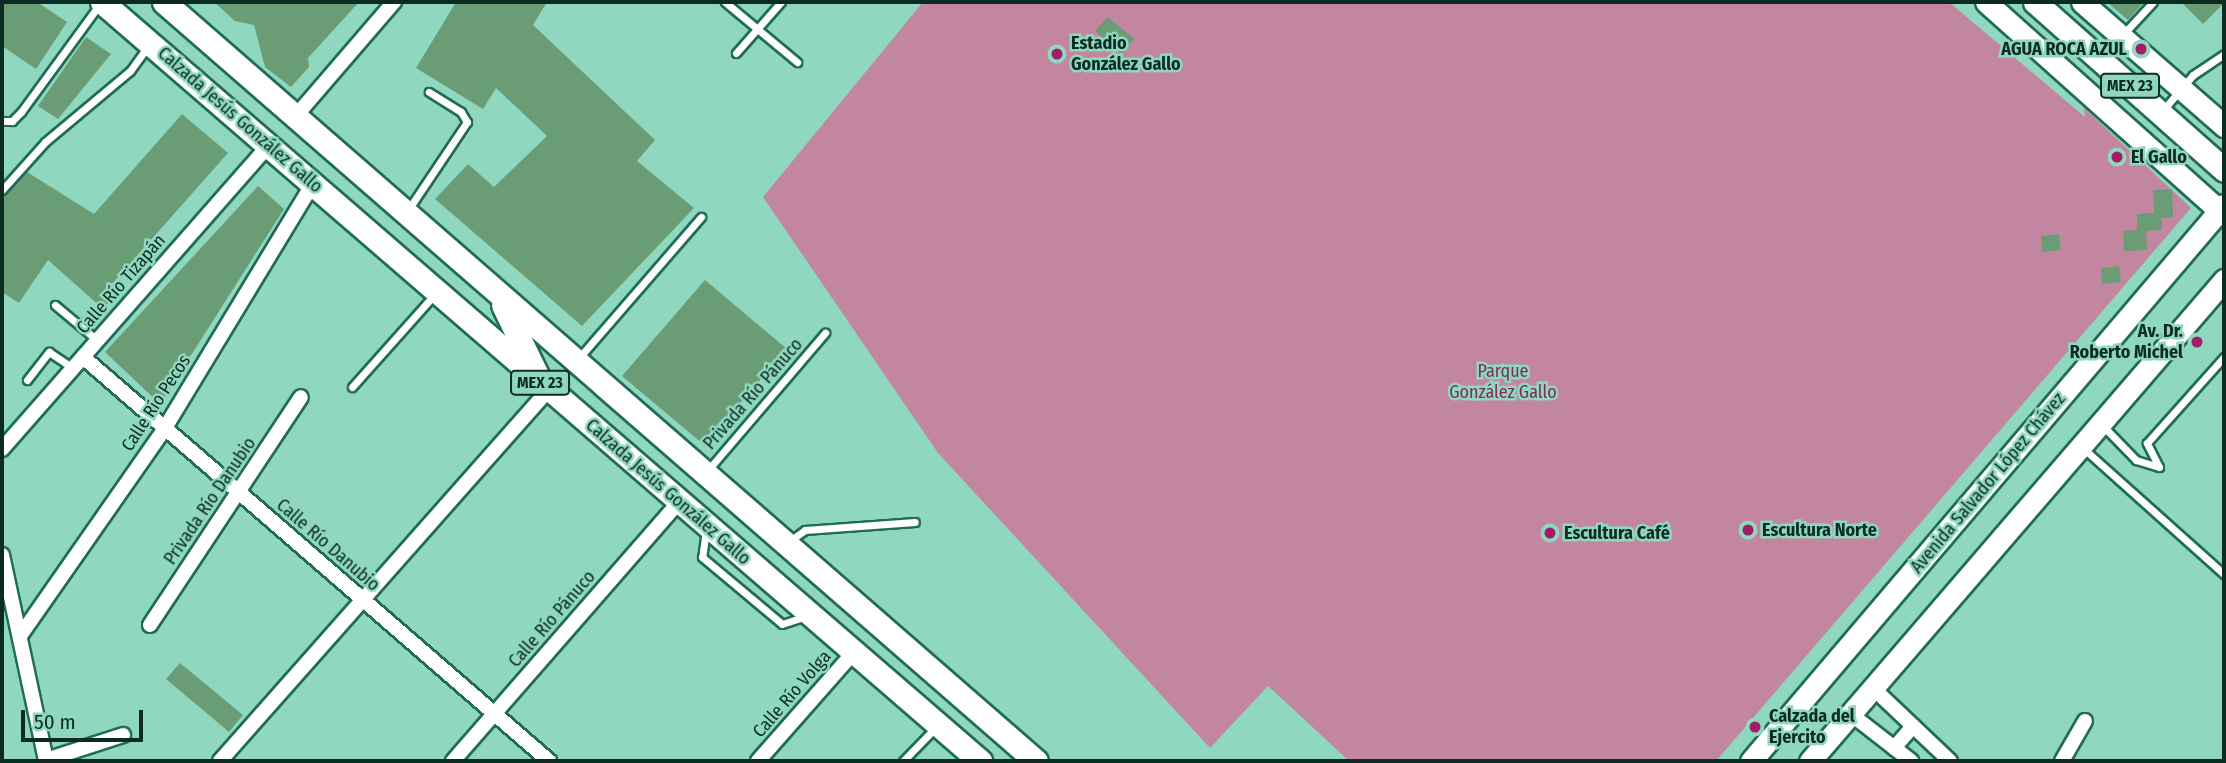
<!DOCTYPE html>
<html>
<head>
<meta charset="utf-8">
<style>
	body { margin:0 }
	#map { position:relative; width:2226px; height:763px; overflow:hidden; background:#8fd8bf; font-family:"Fira Sans Condensed",sans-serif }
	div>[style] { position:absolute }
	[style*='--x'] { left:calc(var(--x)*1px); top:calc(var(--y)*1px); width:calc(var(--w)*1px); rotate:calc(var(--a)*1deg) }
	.green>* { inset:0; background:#c286a1 }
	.building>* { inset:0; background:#6a9d75 }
	.roads { filter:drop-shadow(2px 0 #206c57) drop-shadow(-2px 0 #206c57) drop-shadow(0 2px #206c57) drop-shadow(0 -2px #206c57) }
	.service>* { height:7px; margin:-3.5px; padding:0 3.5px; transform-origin:3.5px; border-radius:3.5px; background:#fff }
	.minor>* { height:14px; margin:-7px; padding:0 7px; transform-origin:7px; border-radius:7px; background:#fff }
	.secondary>* { height:21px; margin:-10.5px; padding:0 10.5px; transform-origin:10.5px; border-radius:10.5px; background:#fff }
	.primary>* { height:23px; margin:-11.5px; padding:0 11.5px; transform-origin:11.5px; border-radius:11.5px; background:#fff }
	.dots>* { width:19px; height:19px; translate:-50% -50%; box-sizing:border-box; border:4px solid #8fd8bf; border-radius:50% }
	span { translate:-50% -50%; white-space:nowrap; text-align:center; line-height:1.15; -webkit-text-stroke:5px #8fd8bf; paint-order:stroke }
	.shield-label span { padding:2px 5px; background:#8fd8bf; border:2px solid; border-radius:5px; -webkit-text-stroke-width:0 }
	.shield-label { font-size:16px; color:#0c2b22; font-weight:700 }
	.poi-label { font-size:18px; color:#0c2b22; font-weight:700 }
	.left { translate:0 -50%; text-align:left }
	.right { translate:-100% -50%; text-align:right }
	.street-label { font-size:18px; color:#0c2b22 }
	.park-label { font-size:18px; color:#842a5b }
	.frame { position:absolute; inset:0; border:4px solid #0c2b22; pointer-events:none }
	.scale { position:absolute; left:21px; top:710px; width:122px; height:32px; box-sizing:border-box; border:4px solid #0c2b22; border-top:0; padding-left:9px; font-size:21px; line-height:24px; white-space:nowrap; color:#0c2b22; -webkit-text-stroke:5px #8fd8bf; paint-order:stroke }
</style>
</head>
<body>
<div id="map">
	<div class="green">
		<i style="clip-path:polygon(923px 2px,1949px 2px,2085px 117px,2084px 108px,2191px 208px,1716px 761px,1349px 761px,1268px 686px,1210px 748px,938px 453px,763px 197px)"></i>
	</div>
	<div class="building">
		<i style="clip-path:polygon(2px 2px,37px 2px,67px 22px,36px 69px,2px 46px)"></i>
		<i style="clip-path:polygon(214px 2px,359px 2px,308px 58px,309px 67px,291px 87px,265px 67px,254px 25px,235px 21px)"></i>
		<i style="clip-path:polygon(456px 2px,547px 2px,533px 25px,655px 140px,637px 161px,694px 208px,582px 326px,435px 199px,468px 164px,494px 187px,547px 136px,496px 88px,483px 109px,416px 68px)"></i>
		<i style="clip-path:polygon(2107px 2px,2144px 2px,2128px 20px)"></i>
		<i style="clip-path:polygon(2181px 2px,2224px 2px,2224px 3px,2203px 24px)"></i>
		<i style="clip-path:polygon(1108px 17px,1134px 39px,1122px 54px,1095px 31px)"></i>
		<i style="clip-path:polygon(86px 37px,111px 54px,58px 119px,38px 106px)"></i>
		<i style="clip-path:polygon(182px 114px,228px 153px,111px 285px,119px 291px,103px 309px,48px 260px,19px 303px,2px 292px,2px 196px,27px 172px,94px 214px)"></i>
		<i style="clip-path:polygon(258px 186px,284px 209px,160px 404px,105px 352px)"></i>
		<i style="clip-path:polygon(2172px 189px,2173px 217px,2161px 218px,2162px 230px,2146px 231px,2147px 250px,2124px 251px,2123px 231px,2137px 230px,2137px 214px,2154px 213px,2153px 190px)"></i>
		<i style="clip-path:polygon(2059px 234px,2061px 250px,2042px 252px,2041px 236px)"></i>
		<i style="clip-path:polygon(2119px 266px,2121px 282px,2102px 284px,2101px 268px)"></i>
		<i style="clip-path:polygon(705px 280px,787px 349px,704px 445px,622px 376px)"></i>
		<i style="clip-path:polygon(180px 663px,243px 715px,229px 732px,166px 679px)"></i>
	</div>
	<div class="roads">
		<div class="service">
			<i style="--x:725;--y:2;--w:94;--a:39.8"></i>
			<i style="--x:736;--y:53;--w:68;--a:-48.6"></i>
			<i style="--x:2101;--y:58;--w:76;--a:-47.1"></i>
			<i style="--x:2163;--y:110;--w:46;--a:-49.4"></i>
			<i style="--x:2193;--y:75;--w:37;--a:-34"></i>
			<i style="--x:2;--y:121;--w:10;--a:0"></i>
			<i style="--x:12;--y:121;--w:13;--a:-45"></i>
			<i style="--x:21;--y:112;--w:132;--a:-53.9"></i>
			<i style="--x:2;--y:190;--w:64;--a:-48.1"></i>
			<i style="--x:45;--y:142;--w:111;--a:-39.9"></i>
			<i style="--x:130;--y:71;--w:31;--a:-54"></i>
			<i style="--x:408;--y:210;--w:106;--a:-56.2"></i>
			<i style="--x:467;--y:122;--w:12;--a:-121"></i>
			<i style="--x:461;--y:112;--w:38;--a:-148"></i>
			<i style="--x:55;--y:305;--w:55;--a:39.8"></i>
			<i style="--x:578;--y:359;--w:188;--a:-49.1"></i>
			<i style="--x:27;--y:380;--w:36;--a:-52"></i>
			<i style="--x:49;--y:352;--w:29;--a:34"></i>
			<i style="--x:352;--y:387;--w:123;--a:-48.3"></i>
			<i style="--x:2102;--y:425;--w:49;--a:45.8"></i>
			<i style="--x:2136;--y:460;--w:24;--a:17"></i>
			<i style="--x:2084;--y:449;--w:188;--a:41.8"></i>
			<i style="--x:2159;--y:467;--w:27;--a:-117"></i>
			<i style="--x:2147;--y:443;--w:115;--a:-48.2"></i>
			<i style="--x:707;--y:471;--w:182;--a:-49.5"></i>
			<i style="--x:706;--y:530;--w:27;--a:98"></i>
			<i style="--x:702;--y:557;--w:104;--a:39.9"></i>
			<i style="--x:782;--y:624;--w:25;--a:-18"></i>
			<i style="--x:788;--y:542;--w:21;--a:-35"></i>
			<i style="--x:805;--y:530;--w:110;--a:-4.2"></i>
			<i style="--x:903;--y:761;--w:46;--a:-45.9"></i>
		</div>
		<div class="minor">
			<i style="--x:295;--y:117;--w:152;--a:-49.3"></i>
			<i style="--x:83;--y:357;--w:617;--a:40.92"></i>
			<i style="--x:2;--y:449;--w:405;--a:-48.7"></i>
			<i style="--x:2;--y:555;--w:211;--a:77.9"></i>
			<i style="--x:150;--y:625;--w:273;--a:-56.5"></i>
			<i style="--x:20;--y:636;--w:254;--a:-55.1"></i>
			<i style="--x:165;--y:428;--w:285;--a:-58.8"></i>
			<i style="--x:1874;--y:689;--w:105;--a:43.5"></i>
			<i style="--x:1852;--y:715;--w:75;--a:37.9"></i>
			<i style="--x:1894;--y:748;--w:29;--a:-49"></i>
			<i style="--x:46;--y:760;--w:81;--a:-18"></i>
			<i style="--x:220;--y:761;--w:495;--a:-48.5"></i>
			<i style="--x:453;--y:761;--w:345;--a:-48.9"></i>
			<i style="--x:758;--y:761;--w:145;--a:-48.6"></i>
			<i style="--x:2062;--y:761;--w:46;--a:-60.1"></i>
		</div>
		<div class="secondary">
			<i style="--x:1986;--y:2;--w:319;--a:41.8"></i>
			<i style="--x:2082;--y:2;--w:189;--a:41.1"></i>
			<i style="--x:1751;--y:761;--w:730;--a:-49.61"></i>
			<i style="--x:1810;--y:761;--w:635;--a:-49.28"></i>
		</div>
		<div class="primary">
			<i style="--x:102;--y:2;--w:1161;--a:40.84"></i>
			<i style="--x:164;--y:2;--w:1156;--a:41.04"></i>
			<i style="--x:2035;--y:2;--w:253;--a:41.6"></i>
			<i style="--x:503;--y:305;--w:78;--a:64.1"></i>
		</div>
	</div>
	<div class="dots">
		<i style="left:2141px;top:49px;background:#a11c6a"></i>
		<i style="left:1057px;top:54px;background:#a11c6a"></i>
		<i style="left:2117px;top:157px;background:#a11c6a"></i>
		<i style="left:2197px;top:342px;background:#a11c6a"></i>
		<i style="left:1748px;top:530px;background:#a11c6a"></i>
		<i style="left:1550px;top:533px;background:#a11c6a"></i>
		<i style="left:1755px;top:727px;background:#a11c6a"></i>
	</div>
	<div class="shield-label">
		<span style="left:2130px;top:86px">MEX 23</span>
		<span style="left:540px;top:383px">MEX 23</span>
	</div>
	<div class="poi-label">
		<span class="left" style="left:1071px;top:54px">Estadio<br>González Gallo</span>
		<span class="right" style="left:2127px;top:49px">AGUA ROCA AZUL</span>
		<span class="left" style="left:2131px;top:157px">El Gallo</span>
		<span class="right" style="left:2183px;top:342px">Av. Dr.<br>Roberto Michel</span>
		<span class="left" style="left:1762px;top:530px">Escultura Norte</span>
		<span class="left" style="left:1564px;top:533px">Escultura Café</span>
		<span class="left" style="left:1769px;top:727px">Calzada del<br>Ejercito</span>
	</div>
	<div class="street-label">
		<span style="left:240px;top:120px;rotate:41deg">Calzada Jesús González Gallo</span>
		<span style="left:121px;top:284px;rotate:-49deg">Calle Río Tizapán</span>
		<span style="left:753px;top:394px;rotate:-49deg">Privada Río Pánuco</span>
		<span style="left:156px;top:403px;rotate:-57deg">Calle Río Pecos</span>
		<span style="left:1988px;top:483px;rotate:-50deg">Avenida Salvador López Chávez</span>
		<span style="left:668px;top:492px;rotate:41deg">Calzada Jesús González Gallo</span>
		<span style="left:210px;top:501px;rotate:-56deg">Privada Río Danubio</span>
		<span style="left:328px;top:545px;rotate:41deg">Calle Río Danubio</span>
		<span style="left:552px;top:619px;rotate:-49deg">Calle Río Pánuco</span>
		<span style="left:792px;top:694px;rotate:-49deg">Calle Río Volga</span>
	</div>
	<div class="park-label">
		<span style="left:1503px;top:382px">Parque<br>González Gallo</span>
	</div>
	<div class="frame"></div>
	<div class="scale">50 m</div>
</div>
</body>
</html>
